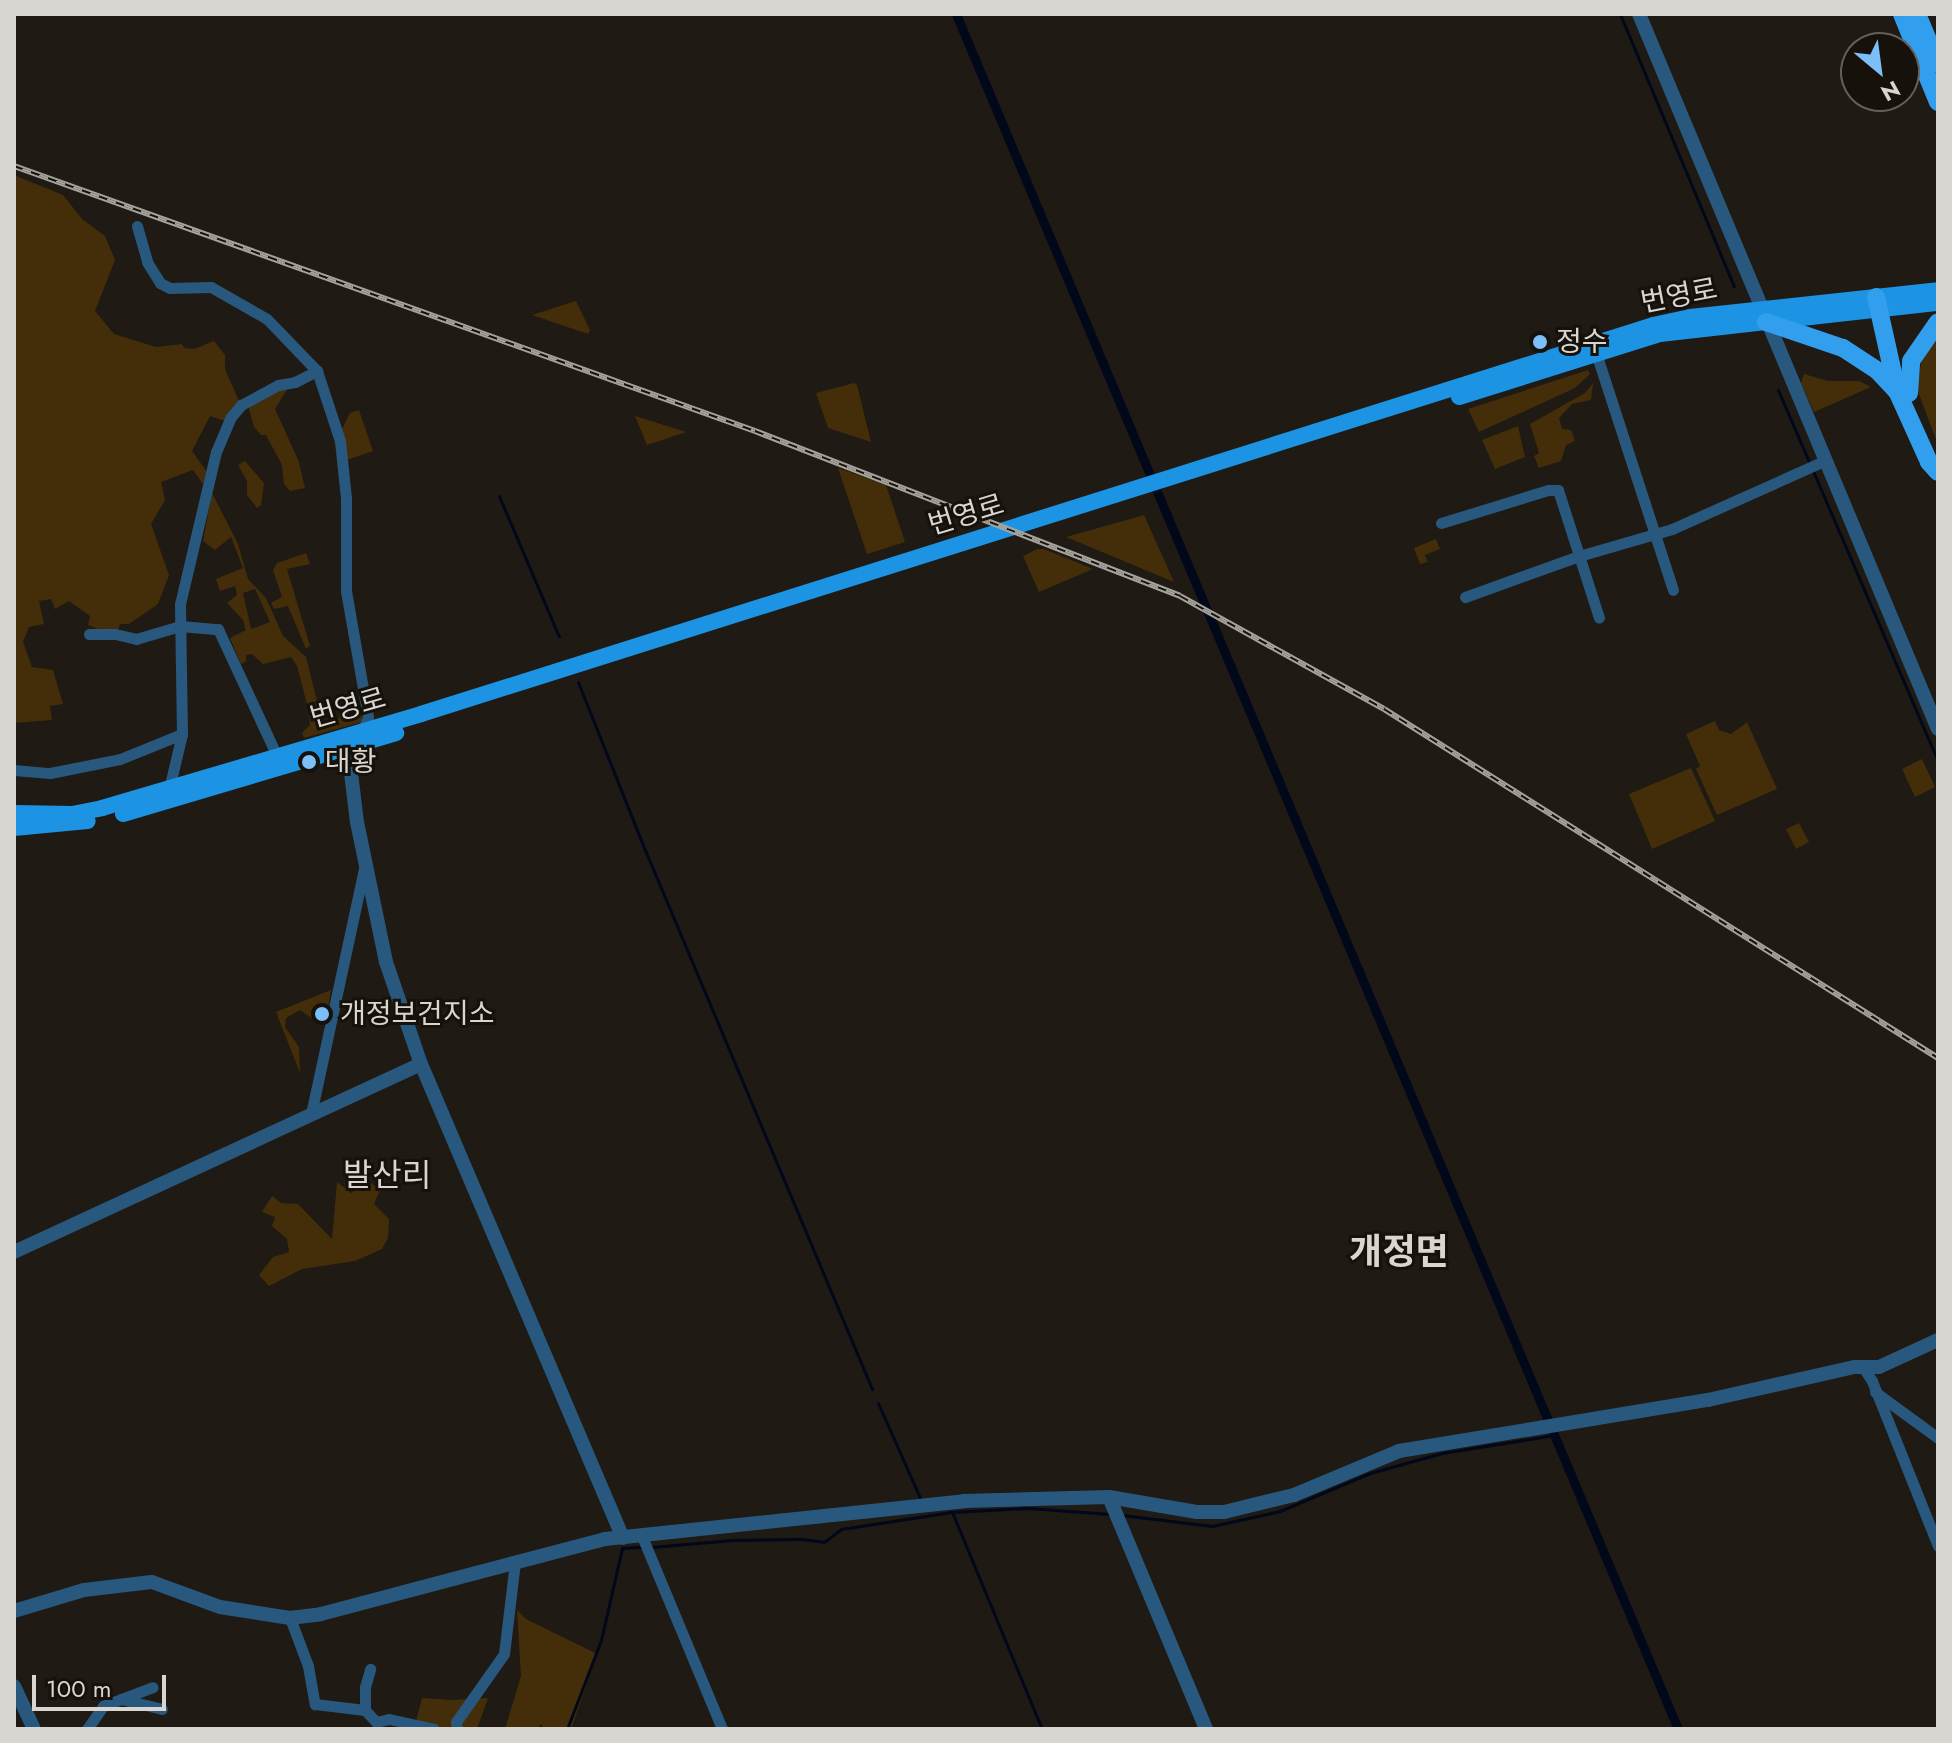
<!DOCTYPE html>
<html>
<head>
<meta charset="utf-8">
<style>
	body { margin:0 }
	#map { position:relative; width:1952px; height:1743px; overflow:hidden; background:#1f1a13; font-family:Jost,"Noto Sans KR",sans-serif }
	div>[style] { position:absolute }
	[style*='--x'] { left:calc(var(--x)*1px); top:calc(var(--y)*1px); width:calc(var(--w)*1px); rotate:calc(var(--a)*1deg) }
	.green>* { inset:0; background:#432e09 }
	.stream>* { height:3px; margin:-1.5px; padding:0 1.5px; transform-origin:1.5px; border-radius:1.5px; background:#00081a }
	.canal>* { height:9px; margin:-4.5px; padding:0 4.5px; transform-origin:4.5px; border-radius:4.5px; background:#00081a }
	.minor>* { height:11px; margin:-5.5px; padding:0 5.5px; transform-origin:5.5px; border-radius:5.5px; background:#28587e }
	.tertiary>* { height:14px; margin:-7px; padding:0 7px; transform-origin:7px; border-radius:7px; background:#28587e }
	.primary>* { height:16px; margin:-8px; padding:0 8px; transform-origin:8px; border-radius:8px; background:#1c93e3 }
	.trunk>* { height:18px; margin:-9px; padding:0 9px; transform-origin:9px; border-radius:9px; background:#329fee }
	.rail>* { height:6px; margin-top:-3px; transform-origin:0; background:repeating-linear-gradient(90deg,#16110a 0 9px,#a6a39d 0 18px); box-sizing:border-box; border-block:2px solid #a6a39d }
	.dots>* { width:22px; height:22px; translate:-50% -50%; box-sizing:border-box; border:4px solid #16110a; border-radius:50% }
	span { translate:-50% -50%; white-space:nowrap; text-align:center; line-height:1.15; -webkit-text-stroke:6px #16110a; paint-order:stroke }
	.street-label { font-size:28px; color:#d9d6d1 }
	.poi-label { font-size:28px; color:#d9d6d1 }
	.left { translate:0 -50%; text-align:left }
	.quarter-label { font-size:32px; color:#d9d6d1 }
	.district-label { font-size:36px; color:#d9d6d1; font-weight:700 }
	.frame { position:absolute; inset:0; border:16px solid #d9d6d1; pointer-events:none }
	.north { position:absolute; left:1840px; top:32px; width:80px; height:80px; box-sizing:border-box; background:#16110a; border:2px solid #64605a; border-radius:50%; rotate:151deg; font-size:22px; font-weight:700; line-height:32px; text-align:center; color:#d9d6d1 }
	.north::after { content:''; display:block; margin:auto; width:28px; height:36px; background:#7bbef8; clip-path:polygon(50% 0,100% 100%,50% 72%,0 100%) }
	.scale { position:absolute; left:32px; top:1675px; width:134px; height:36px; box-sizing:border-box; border:4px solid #d9d6d1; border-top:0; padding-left:10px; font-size:24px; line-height:28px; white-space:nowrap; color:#d9d6d1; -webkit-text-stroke:6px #16110a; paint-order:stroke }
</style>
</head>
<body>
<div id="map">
	<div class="green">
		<i style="clip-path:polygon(14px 175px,63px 195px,82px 219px,105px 236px,115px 260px,95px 311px,114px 334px,156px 347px,182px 344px,184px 348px,194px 349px,214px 341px,225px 355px,225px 369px,239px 401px,225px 421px,210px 416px,192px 451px,207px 472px,203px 484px,193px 470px,161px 482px,165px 500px,151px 524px,169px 575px,158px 604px,129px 624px,120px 624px,118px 630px,100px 630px,88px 625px,90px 616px,69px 601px,55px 609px,51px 599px,39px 601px,44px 624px,29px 627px,23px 642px,32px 667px,53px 670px,63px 704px,50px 706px,52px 720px,14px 723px)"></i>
		<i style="clip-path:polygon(576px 301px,590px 330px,588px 334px,532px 315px)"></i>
		<i style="clip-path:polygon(1938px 340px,1938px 445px,1917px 389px,1922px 357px)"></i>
		<i style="clip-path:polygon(1588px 370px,1590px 374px,1575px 388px,1479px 432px,1468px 409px)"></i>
		<i style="clip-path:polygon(1804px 374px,1828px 381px,1859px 381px,1871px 387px,1814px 412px,1801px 383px)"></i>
		<i style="clip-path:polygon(854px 383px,857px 385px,871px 442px,828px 428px,816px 393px)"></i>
		<i style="clip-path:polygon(1593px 383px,1591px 400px,1572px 404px,1559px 418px,1562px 429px,1571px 430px,1575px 441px,1566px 445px,1561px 461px,1539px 468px,1534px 456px,1539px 453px,1530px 424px,1585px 393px)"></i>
		<i style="clip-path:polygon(288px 388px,275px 409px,299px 462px,305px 488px,290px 491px,284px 484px,282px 465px,266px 435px,261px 435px,254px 427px,248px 406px,275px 390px)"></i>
		<i style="clip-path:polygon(359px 410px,373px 451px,347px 460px,341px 431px,350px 413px)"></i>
		<i style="clip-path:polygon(635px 416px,686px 432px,647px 445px)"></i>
		<i style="clip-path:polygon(1518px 426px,1525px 457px,1495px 469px,1482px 440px)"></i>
		<i style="clip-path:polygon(245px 461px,264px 483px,261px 505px,257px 508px,247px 495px,247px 481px,238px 465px)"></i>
		<i style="clip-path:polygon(838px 468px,886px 485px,905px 542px,867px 554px)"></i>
		<i style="clip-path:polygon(evenodd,212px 493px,238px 544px,248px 579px,266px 598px,283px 636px,306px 657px,323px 725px,338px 722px,339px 713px,362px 708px,362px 722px,304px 738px,302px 733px,310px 725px,309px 712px,297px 666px,291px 657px,263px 664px,252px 654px,246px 655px,246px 661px,241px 664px,230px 638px,246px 630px,243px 620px,227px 603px,237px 595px,235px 586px,220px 591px,216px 579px,243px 568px,231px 537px,215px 550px,203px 541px,212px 493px,255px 589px,270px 622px,251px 629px,243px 593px,255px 589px)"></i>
		<i style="clip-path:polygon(1144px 515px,1174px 582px,1066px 537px)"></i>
		<i style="clip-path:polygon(1436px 539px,1440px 549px,1425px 555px,1428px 562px,1420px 564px,1414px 548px)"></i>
		<i style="clip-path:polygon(1037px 549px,1044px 549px,1093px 569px,1039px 592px,1023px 556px)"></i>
		<i style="clip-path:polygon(306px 553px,310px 564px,287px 569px,310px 646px,306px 649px,288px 606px,274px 609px,271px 603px,282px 597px,273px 570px,277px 563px)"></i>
		<i style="clip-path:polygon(1715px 721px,1719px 730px,1731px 734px,1747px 722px,1777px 789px,1717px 815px,1696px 769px,1700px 766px,1686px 734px)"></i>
		<i style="clip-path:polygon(1922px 759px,1935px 787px,1915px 797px,1902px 769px)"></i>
		<i style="clip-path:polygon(1691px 768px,1715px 821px,1652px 849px,1629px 794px)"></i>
		<i style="clip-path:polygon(1799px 823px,1809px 842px,1796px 849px,1786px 829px)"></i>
		<i style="clip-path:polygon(331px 990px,326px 1020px,313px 1019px,300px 1010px,286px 1018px,285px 1027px,299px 1047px,300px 1073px,276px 1012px)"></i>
		<i style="clip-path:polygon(368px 1181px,380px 1190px,374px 1204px,389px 1219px,388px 1238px,382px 1249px,355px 1261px,302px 1269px,269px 1286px,259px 1275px,273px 1257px,289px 1252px,287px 1239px,272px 1226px,275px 1217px,262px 1212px,272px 1196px,281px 1203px,298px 1204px,332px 1239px,337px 1182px,351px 1193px)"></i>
		<i style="clip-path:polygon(517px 1610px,526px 1619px,597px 1654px,571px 1729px,542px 1729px,542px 1724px,536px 1729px,505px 1729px,521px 1676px)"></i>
		<i style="clip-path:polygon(422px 1698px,452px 1700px,488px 1698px,477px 1729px,414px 1729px)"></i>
	</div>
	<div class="stream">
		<i style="--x:1620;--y:14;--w:295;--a:67.3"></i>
		<i style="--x:1778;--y:390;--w:81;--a:66.6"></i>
		<i style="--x:1813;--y:471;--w:316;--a:66.7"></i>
		<i style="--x:499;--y:496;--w:153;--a:66.9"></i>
		<i style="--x:578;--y:682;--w:181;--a:68.3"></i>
		<i style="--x:645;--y:850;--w:585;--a:67.16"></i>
		<i style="--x:878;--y:1403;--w:104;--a:66.1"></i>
		<i style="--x:952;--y:1512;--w:235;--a:67.5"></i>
		<i style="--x:1122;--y:1515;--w:91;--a:7"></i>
		<i style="--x:1212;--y:1526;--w:70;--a:-12.4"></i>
		<i style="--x:1280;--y:1511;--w:98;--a:-22.9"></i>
		<i style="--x:1370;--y:1473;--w:75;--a:-15.5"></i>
		<i style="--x:1442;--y:1453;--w:114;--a:-9.1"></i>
		<i style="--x:652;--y:1547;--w:80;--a:-5"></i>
		<i style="--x:732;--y:1540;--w:69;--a:-0.8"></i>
		<i style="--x:801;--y:1539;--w:23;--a:7"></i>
		<i style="--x:824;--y:1542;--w:21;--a:-37"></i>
		<i style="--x:841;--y:1529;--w:112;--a:-8.7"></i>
		<i style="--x:952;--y:1512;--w:76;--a:-3"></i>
		<i style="--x:1028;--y:1508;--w:82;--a:4.2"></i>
		<i style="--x:567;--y:1729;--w:95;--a:-69.1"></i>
		<i style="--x:601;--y:1640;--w:94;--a:-77.1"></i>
		<i style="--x:622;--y:1548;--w:22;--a:-3"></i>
	</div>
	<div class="canal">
		<i style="--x:956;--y:14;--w:1861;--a:67.17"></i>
	</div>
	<div class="minor">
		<i style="--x:137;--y:226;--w:37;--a:74"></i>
		<i style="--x:147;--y:262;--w:25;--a:58"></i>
		<i style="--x:160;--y:283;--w:11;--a:27"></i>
		<i style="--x:170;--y:288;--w:41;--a:-1.4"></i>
		<i style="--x:211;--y:287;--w:64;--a:29.7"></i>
		<i style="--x:267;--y:319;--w:72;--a:46.1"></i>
		<i style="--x:317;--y:371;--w:74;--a:71.8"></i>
		<i style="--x:340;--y:441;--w:57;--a:84"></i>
		<i style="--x:346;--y:498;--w:93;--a:90"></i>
		<i style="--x:346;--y:591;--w:128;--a:80.1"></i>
		<i style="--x:368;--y:717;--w:17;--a:111"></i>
		<i style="--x:1596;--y:353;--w:249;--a:72"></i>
		<i style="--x:1441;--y:523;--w:112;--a:-17.1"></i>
		<i style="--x:1548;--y:490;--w:10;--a:0"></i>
		<i style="--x:1558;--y:490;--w:134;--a:72.2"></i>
		<i style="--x:1465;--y:597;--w:121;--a:-19.8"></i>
		<i style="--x:1579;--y:556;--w:97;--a:-16.2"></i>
		<i style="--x:1672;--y:529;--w:167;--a:-24.1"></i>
		<i style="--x:89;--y:634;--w:26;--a:0"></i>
		<i style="--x:115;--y:634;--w:22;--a:13"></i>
		<i style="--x:136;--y:639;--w:46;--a:-16.5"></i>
		<i style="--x:180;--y:626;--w:38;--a:5"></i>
		<i style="--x:218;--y:629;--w:140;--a:65.1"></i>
		<i style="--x:14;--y:770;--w:36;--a:5"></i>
		<i style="--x:50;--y:773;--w:71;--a:-11.3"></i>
		<i style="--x:120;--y:759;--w:67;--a:-22"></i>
		<i style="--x:169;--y:789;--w:57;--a:-76.7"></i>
		<i style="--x:182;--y:734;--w:130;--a:-90.9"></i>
		<i style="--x:180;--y:604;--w:156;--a:-76.7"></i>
		<i style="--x:216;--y:452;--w:38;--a:-67"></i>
		<i style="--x:231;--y:417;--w:16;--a:-50"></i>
		<i style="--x:241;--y:405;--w:42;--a:-28.4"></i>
		<i style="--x:278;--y:385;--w:17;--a:-10"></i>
		<i style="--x:295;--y:382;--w:25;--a:-27"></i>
		<i style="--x:311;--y:1114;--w:256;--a:-77.8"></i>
		<i style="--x:1862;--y:1366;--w:18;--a:56"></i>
		<i style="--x:1872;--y:1381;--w:178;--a:68.2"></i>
		<i style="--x:1875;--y:1392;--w:78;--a:36.1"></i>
		<i style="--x:641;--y:1534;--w:211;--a:67.4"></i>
		<i style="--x:290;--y:1618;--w:51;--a:69.4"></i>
		<i style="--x:308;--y:1666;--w:39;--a:80"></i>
		<i style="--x:315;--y:1704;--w:50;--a:6.8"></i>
		<i style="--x:365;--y:1710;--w:23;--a:-90"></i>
		<i style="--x:365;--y:1687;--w:19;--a:-74"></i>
		<i style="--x:121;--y:1699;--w:42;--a:13.7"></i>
		<i style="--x:365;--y:1710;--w:16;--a:47"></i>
		<i style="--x:376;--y:1722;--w:13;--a:-13"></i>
		<i style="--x:389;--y:1719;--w:46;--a:12.5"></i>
		<i style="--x:87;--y:1729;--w:28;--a:-55"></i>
		<i style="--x:103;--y:1706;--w:53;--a:-20.8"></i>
		<i style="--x:457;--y:1729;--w:7;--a:-98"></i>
		<i style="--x:456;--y:1722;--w:83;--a:-54.8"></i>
		<i style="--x:504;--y:1654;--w:93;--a:-83.2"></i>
	</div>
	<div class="tertiary">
		<i style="--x:1639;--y:14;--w:775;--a:67.31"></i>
		<i style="--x:348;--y:748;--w:75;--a:83.1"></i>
		<i style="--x:357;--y:822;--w:143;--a:78.3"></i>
		<i style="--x:386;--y:962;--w:108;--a:71.1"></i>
		<i style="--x:421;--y:1064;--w:515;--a:66.92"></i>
		<i style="--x:14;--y:1252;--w:448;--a:-24.8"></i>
		<i style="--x:1109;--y:1497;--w:251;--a:67.3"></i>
		<i style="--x:14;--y:1611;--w:73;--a:-16.7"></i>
		<i style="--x:84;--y:1590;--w:68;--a:-6.7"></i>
		<i style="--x:152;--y:1582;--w:72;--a:20.2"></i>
		<i style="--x:220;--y:1607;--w:71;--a:8.9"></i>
		<i style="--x:290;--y:1618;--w:31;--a:-7"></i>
		<i style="--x:321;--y:1614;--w:294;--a:-14.8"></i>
		<i style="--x:605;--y:1539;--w:361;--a:-6"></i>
		<i style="--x:964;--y:1501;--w:145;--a:-1.6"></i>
		<i style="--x:1109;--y:1497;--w:89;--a:9.7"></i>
		<i style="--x:1197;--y:1512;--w:27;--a:0"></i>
		<i style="--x:1224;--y:1512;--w:72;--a:-13.7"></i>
		<i style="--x:1294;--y:1495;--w:114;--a:-22.7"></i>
		<i style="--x:1399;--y:1451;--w:313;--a:-9.4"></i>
		<i style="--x:1708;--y:1400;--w:150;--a:-12.7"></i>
		<i style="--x:1854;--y:1367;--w:25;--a:0"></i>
		<i style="--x:1879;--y:1367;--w:65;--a:-24.6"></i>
		<i style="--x:14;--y:1686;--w:47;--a:65.1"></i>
	</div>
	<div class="primary">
		<i style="--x:1459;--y:397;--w:211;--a:-17.4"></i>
		<i style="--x:1660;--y:334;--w:280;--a:-6.4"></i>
		<i style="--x:14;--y:813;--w:58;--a:1"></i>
		<i style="--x:72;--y:814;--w:31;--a:-11"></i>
		<i style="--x:102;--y:808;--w:333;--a:-16.4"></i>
		<i style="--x:421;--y:714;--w:1292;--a:-17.52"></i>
		<i style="--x:1653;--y:325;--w:38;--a:-12"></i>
		<i style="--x:1690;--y:317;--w:249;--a:-6.2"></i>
		<i style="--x:123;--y:814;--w:285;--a:-16.5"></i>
		<i style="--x:14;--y:828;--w:74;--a:-5.4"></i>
	</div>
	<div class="trunk">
		<i style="--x:1902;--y:14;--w:95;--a:67.8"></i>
		<i style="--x:1917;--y:14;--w:54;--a:67.2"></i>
		<i style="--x:1876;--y:297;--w:96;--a:77.4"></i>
		<i style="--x:1897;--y:391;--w:78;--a:65.7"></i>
		<i style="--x:1929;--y:462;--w:13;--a:48"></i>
		<i style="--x:1766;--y:322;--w:81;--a:18.7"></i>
		<i style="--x:1843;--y:348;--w:42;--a:33.3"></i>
		<i style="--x:1878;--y:371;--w:26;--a:47"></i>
		<i style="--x:1909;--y:393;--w:32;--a:-86"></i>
		<i style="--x:1911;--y:361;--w:47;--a:-55.3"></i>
	</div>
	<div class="rail">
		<i style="--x:14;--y:166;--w:787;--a:19.68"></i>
		<i style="--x:755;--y:431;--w:456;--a:21.2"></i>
		<i style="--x:1180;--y:596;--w:233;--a:29"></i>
		<i style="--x:1384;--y:709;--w:655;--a:32.21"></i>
	</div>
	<div class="dots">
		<i style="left:1540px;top:342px;background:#7bbef8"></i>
		<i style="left:309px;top:762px;background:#7bbef8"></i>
		<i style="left:322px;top:1014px;background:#7bbef8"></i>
	</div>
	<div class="street-label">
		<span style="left:1679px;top:296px;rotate:-11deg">번영로</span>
		<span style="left:966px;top:515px;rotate:-17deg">번영로</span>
		<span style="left:348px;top:708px;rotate:-16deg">번영로</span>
	</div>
	<div class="poi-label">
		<span class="left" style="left:1556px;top:342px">정수</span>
		<span class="left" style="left:325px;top:762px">대황</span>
		<span class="left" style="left:340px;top:1014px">개정보건지소</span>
	</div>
	<div class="quarter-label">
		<span style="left:387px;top:1175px">발산리</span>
	</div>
	<div class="district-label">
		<span style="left:1399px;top:1252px">개정면</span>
	</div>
	<div class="frame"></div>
	<div class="north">N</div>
	<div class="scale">100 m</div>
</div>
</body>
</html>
